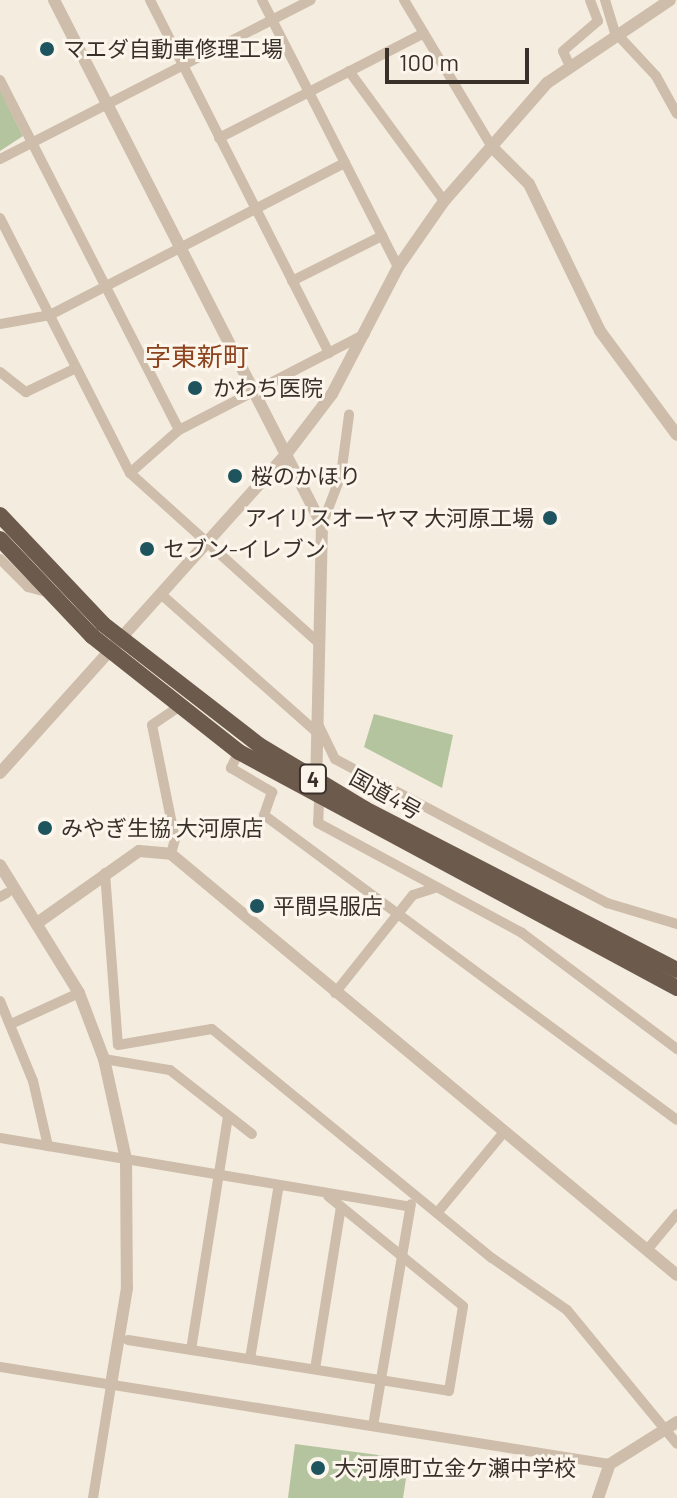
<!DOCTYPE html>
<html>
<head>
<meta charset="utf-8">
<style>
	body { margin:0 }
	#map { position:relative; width:677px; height:1498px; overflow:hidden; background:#f4ecdf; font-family:Barlow,"Noto Sans JP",sans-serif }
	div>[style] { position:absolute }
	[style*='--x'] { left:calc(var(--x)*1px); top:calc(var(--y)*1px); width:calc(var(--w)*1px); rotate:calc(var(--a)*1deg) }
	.green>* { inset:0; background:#b4c49e }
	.minor>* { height:10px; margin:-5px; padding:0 5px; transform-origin:5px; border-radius:5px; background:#cdbdaa }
	.tertiary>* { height:12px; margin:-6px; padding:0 6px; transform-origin:6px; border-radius:6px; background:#cdbdaa }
	.trunk>* { height:16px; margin:-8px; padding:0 8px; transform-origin:8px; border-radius:8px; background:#6c5a4d }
	.dots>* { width:22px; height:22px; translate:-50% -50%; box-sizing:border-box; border:4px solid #fbf5ec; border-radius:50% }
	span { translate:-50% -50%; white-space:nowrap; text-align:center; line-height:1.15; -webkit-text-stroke:6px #fbf5ec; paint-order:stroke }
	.shield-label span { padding:2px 6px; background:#fbf5ec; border:2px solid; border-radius:6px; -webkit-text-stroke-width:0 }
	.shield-label { font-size:20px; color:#3a302a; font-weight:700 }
	.poi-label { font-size:22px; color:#3a302a }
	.left { translate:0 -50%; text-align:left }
	.right { translate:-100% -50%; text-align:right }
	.street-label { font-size:22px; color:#3a302a }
	.quarter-label { font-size:26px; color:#8d431e }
	.scale { position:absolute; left:385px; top:48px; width:144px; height:36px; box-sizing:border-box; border:4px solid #3a302a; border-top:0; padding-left:10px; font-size:24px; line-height:28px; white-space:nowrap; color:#3a302a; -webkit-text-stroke:6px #fbf5ec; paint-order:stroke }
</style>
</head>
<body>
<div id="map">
	<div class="green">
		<i style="clip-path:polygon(0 90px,23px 136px,0 151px)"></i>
		<i style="clip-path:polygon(374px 714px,453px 735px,442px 788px,364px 747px)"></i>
		<i style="clip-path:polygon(295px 1444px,409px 1459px,403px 1498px,288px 1498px)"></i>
	</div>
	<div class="minor">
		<i style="--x:150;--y:0;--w:396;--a:63.1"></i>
		<i style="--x:262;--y:0;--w:300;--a:63"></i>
		<i style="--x:404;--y:0;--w:171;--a:59.1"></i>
		<i style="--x:605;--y:0;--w:34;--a:73"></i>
		<i style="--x:615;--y:32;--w:60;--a:47"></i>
		<i style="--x:656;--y:76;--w:43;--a:61.1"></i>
		<i style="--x:569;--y:64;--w:14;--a:-115"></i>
		<i style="--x:563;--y:51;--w:46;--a:-40.6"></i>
		<i style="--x:598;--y:21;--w:22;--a:-111"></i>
		<i style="--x:349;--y:71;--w:161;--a:53.8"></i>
		<i style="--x:0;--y:80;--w:393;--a:62.9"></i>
		<i style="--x:219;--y:138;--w:230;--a:-27.1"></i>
		<i style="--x:0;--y:159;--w:349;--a:-27.1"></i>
		<i style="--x:0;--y:218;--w:286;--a:63"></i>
		<i style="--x:130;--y:473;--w:253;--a:42"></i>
		<i style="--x:292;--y:281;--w:101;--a:-26.6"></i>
		<i style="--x:0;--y:324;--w:51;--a:-10.2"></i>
		<i style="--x:50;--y:315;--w:332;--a:-27.3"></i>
		<i style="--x:0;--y:372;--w:33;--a:38"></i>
		<i style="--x:26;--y:392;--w:55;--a:-25.6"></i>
		<i style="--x:130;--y:473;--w:65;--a:-41.3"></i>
		<i style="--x:179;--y:430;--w:209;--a:-27.3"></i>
		<i style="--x:322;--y:525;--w:53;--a:-69.2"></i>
		<i style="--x:341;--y:475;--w:61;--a:-82.4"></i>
		<i style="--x:0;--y:559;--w:40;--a:45"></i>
		<i style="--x:28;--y:587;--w:20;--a:15"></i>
		<i style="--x:162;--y:595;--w:205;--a:41.6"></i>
		<i style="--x:317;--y:722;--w:41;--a:64.1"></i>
		<i style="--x:335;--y:759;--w:308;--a:27.9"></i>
		<i style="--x:607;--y:903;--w:73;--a:16.7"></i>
		<i style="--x:239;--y:752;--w:18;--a:117"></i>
		<i style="--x:231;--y:768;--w:48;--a:30.3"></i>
		<i style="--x:272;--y:792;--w:24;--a:109"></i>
		<i style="--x:264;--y:815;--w:513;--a:36.45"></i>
		<i style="--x:319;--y:800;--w:23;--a:92"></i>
		<i style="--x:318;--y:823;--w:232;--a:28.3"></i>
		<i style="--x:522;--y:933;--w:194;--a:36.8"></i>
		<i style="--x:171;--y:854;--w:16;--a:-75"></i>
		<i style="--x:175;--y:839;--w:116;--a:-101.4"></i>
		<i style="--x:152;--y:725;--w:30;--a:-34"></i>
		<i style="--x:105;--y:873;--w:172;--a:85.7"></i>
		<i style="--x:118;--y:1045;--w:95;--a:-9.7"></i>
		<i style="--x:212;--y:1029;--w:362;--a:39.3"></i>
		<i style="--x:492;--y:1258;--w:91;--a:34.7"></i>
		<i style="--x:567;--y:1310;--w:173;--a:50.6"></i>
		<i style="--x:0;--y:897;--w:8;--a:-30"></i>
		<i style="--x:335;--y:993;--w:125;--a:-51.5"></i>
		<i style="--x:413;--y:895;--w:22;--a:-18"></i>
		<i style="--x:0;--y:1001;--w:87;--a:67.6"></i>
		<i style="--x:33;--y:1081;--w:67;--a:77"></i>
		<i style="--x:11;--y:1024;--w:75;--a:-24.5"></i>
		<i style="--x:104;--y:1059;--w:67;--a:9.5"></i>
		<i style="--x:170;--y:1070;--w:104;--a:38"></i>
		<i style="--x:0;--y:1138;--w:414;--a:9.5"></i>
		<i style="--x:437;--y:1213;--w:105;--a:-50.4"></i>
		<i style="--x:647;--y:1250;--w:47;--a:-50.2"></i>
		<i style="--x:128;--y:1340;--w:325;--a:9"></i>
		<i style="--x:449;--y:1391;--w:86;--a:-80.6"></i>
		<i style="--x:463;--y:1306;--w:174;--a:-140.8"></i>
		<i style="--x:191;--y:1350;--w:237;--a:-81"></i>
		<i style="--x:250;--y:1359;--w:172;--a:-80.6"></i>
		<i style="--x:0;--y:1367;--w:618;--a:9.04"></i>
		<i style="--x:315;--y:1369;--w:164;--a:-80.9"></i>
		<i style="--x:373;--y:1426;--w:225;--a:-80.3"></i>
		<i style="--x:93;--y:1498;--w:114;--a:-80.9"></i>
	</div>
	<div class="tertiary">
		<i style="--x:54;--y:0;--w:589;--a:62.96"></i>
		<i style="--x:322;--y:525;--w:256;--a:91.3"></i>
		<i style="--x:492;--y:147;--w:52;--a:45"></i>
		<i style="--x:529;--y:184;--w:163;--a:64.2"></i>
		<i style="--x:600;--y:331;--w:129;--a:53.5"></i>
		<i style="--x:0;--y:773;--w:430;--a:-48.1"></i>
		<i style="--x:287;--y:453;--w:74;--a:-52.7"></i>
		<i style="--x:332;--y:394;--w:143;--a:-62.5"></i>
		<i style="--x:398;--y:267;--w:80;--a:-55.1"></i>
		<i style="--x:444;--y:201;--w:157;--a:-48.9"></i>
		<i style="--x:547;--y:83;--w:148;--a:-34"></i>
		<i style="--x:0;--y:865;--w:150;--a:58.3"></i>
		<i style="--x:79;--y:993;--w:71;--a:69.3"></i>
		<i style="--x:104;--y:1059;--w:102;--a:77.6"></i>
		<i style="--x:126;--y:1159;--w:129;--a:89.6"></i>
		<i style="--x:127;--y:1288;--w:98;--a:99.4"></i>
		<i style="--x:40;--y:921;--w:121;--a:-35.3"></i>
		<i style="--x:139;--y:851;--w:32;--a:5"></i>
		<i style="--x:171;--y:854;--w:658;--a:39.76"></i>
		<i style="--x:598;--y:1498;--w:36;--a:-71"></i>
		<i style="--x:610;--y:1464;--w:79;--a:-32.1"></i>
	</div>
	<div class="trunk">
		<i style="--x:0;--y:515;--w:150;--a:46.6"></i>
		<i style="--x:103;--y:624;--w:197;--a:37.8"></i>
		<i style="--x:259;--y:745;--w:124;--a:31.1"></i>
		<i style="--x:365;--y:809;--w:351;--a:27.3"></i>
		<i style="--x:0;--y:539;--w:134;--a:46.5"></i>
		<i style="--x:92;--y:636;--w:187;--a:38.3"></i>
		<i style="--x:239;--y:752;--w:498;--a:28.3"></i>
	</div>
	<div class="dots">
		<i style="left:47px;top:49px;background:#1d545e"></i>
		<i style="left:195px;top:388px;background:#1d545e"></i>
		<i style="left:235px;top:476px;background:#1d545e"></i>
		<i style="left:550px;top:518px;background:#1d545e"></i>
		<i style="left:147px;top:549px;background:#1d545e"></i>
		<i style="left:45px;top:828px;background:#1d545e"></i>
		<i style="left:257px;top:906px;background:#1d545e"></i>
		<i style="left:318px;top:1468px;background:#1d545e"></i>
	</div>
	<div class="shield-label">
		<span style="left:313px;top:779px">4</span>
	</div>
	<div class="poi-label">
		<span class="left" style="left:63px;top:49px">マエダ自動車修理工場</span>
		<span class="left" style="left:213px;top:388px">かわち医院</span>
		<span class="left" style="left:251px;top:476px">桜のかほり</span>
		<span class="right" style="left:534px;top:518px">アイリスオーヤマ 大河原工場</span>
		<span class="left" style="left:163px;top:549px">セブン-イレブン</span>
		<span class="left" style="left:61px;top:828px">みやぎ生協 大河原店</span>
		<span class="left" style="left:273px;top:906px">平間呉服店</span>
		<span class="left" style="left:334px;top:1468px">大河原町立金ケ瀬中学校</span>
	</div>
	<div class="street-label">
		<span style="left:386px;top:794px;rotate:29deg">国道4号</span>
	</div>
	<div class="quarter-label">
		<span style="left:197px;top:356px">字東新町</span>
	</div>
	<div class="scale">100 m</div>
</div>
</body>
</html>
